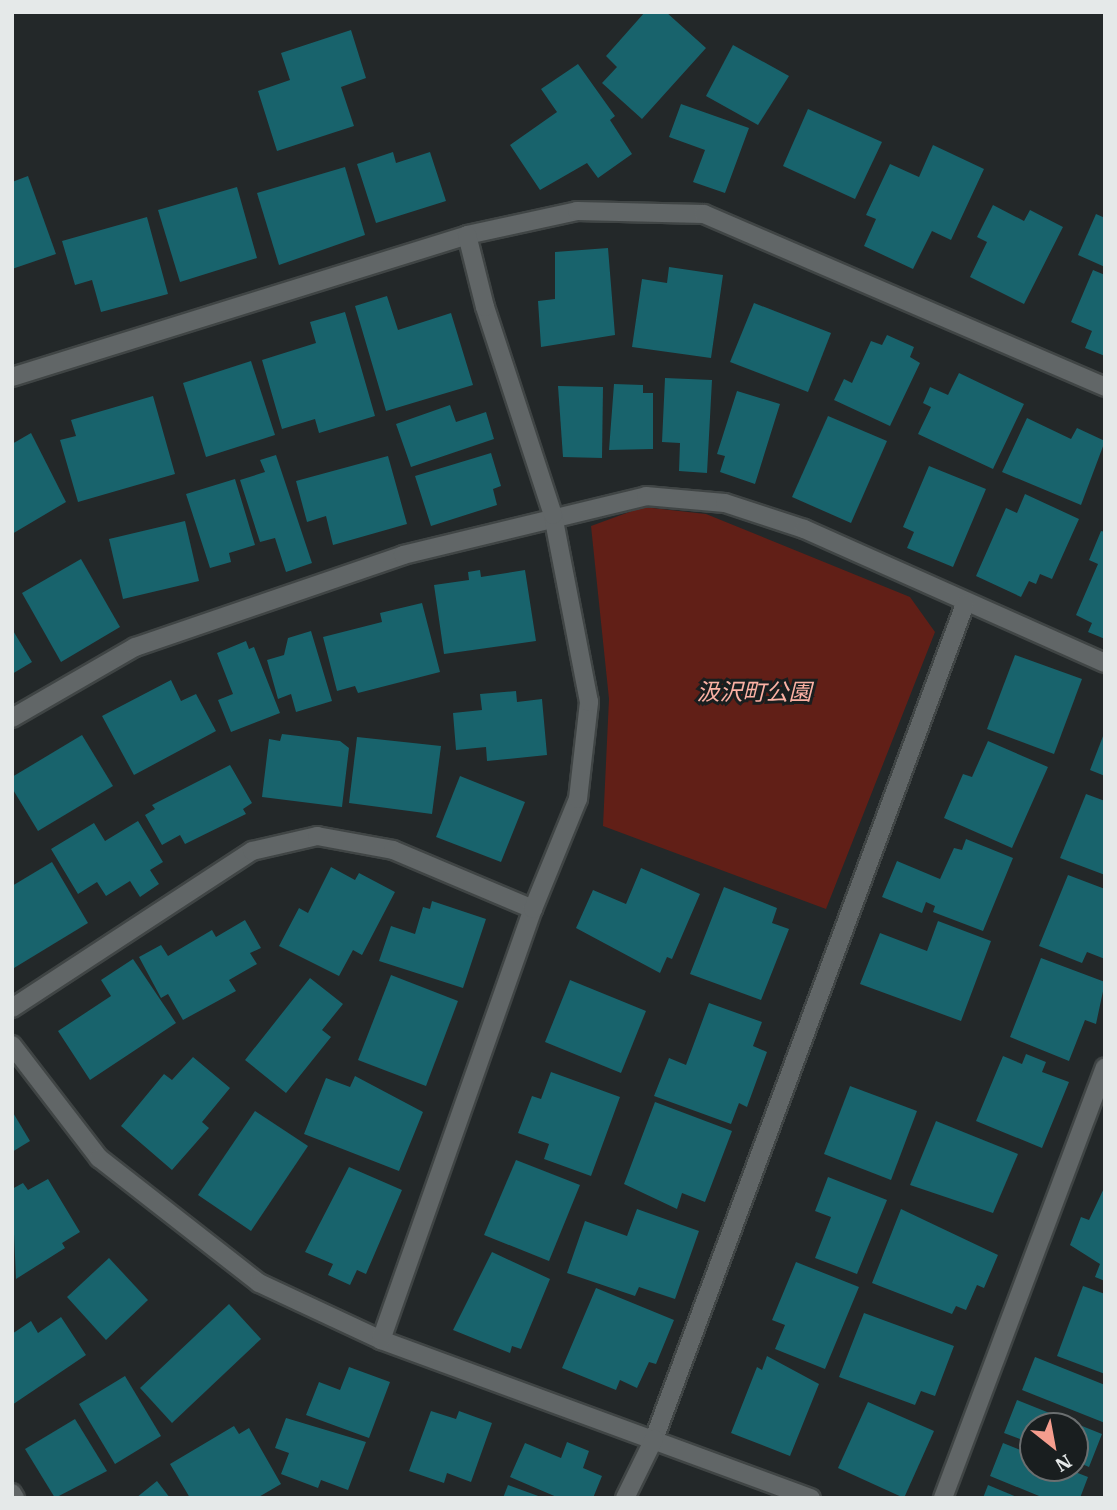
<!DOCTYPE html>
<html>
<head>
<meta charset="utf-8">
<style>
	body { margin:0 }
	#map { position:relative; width:1117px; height:1510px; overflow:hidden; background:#232829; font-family:"IBM Plex Serif","Noto Sans JP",serif }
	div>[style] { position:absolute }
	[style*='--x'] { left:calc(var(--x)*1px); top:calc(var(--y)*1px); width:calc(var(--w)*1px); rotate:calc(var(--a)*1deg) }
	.green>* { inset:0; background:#611f17 }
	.building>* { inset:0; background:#18636c }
	.roads { filter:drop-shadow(2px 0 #404545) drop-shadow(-2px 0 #404545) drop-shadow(0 2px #404545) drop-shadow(0 -2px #404545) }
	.lane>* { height:18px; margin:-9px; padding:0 9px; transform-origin:9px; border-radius:9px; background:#616667 }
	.street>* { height:18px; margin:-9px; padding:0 9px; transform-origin:9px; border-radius:9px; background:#616667 }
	span { translate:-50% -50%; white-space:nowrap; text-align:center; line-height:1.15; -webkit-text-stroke:6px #191e1f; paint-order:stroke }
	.park-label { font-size:23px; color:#fbb1a4; font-style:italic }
	.frame { position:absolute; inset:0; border:14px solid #e5e9e9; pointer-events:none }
	.north { position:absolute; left:1019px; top:1412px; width:70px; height:70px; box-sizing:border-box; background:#191e1f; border:2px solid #6b6f70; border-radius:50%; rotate:149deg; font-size:19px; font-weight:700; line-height:28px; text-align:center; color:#e5e9e9 }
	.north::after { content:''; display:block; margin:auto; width:24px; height:32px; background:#f59d8e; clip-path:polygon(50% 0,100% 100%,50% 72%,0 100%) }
</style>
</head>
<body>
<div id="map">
	<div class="green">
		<i style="clip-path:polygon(643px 507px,706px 514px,910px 597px,935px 632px,826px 909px,603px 826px,609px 699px,591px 526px)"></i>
	</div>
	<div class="building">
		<i style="clip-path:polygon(645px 12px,666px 12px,706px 48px,642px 119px,602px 83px,617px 67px,606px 56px)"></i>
		<i style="clip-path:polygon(351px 30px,366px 78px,341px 87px,354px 126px,277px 151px,258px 91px,290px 80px,281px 53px)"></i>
		<i style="clip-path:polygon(733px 45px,789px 76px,758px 125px,706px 96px)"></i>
		<i style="clip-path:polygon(578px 64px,615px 116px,610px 120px,632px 154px,598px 178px,587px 163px,540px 190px,510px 145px,557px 112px,541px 89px)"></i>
		<i style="clip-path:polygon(681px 104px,749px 128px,725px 193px,693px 182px,705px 150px,669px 137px)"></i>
		<i style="clip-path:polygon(808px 109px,882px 142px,855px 199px,783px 166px)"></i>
		<i style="clip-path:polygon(933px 145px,984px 169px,951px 240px,932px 231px,913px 269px,864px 246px,876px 219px,866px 215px,890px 164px,919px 177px)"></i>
		<i style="clip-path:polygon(393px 152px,396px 163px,430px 152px,446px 201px,376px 223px,357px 164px)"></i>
		<i style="clip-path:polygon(345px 167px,365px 235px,279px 265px,257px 193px)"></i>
		<i style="clip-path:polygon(28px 176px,56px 254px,12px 269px,12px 182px)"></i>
		<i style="clip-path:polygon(237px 187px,257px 258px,180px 282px,158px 210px)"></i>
		<i style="clip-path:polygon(993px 205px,1024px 221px,1030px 210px,1063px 227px,1024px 304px,970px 277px,987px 242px,977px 237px)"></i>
		<i style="clip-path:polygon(1096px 214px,1105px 218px,1105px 267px,1078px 255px)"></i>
		<i style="clip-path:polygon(147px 217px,168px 294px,101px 312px,92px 280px,75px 285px,62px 241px)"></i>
		<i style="clip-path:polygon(608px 248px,615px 335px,541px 347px,538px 301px,555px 299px,555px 252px)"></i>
		<i style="clip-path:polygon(669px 267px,723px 275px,711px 358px,632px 347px,642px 279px,667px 283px)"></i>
		<i style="clip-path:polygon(1093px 270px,1105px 275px,1105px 356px,1085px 348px,1092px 331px,1071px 322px)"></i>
		<i style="clip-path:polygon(387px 296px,398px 330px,451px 313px,473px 385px,386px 411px,355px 306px)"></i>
		<i style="clip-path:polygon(754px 303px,831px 333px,808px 392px,730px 362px)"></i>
		<i style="clip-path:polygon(345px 312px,375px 416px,319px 433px,315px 419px,282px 429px,262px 360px,316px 343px,310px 322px)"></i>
		<i style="clip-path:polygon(887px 335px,914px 347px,910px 357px,920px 363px,890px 426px,834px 400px,844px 379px,852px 383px,871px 341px,882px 345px)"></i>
		<i style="clip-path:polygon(251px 361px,275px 435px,206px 457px,183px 383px)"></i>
		<i style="clip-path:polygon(959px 373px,1024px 404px,993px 469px,918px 434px,931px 407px,923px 403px,930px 387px,948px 395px)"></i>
		<i style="clip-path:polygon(665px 378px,712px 380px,707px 473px,679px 471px,680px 443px,662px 442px)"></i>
		<i style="clip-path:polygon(614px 384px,643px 385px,643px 393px,653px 393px,653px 449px,609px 450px)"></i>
		<i style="clip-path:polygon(558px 386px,603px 387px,602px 458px,563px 457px)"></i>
		<i style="clip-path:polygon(737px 391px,780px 404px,755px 484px,720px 472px,725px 456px,717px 454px)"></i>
		<i style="clip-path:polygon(153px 396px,175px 474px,78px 502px,60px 440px,76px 436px,71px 420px)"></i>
		<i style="clip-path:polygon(450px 405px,456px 422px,486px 412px,494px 439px,411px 467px,396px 424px)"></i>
		<i style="clip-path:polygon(828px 416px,887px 441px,851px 523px,792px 497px)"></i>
		<i style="clip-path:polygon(1027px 418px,1071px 439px,1077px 428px,1105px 441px,1081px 505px,1002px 472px)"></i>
		<i style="clip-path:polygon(31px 433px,66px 502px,12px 534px,12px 444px)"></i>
		<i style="clip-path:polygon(491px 453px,501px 486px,493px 489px,497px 505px,431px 526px,415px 476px)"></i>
		<i style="clip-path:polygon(276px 455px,312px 563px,286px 572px,275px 538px,260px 542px,240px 480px,265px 472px,260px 460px)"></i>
		<i style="clip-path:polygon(388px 456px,407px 524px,333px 545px,326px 516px,307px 522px,296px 481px)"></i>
		<i style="clip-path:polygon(929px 466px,986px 489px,953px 567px,907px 548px,914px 532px,903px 527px)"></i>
		<i style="clip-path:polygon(235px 479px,255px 545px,229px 553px,231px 562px,210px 568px,186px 494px)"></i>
		<i style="clip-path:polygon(1025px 494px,1079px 519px,1052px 579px,1040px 574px,1036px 584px,1029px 581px,1021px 597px,976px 576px,1006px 508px,1017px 513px)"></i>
		<i style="clip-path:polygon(185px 521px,199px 581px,123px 599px,109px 539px)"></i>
		<i style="clip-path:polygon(1101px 531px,1105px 532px,1105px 639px,1088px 632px,1092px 623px,1076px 615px,1098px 564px,1089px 560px)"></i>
		<i style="clip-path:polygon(81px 559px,120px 627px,61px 662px,22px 593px)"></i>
		<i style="clip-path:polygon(480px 570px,481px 577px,525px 570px,536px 641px,444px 654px,434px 585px,469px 580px,468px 572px)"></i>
		<i style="clip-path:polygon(422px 603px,440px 672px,358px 693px,355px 686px,337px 691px,323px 637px,382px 622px,380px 613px)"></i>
		<i style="clip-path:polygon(12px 629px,32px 662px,12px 674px)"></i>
		<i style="clip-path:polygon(311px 631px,332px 701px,296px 712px,291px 694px,278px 699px,267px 660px,284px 655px,288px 638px)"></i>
		<i style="clip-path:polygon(246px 641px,249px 649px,254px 647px,280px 713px,231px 732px,218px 700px,233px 694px,217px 653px)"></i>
		<i style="clip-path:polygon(1015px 655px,1082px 679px,1054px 754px,987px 729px)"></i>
		<i style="clip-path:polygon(171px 680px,181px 701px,196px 694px,216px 731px,134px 775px,102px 716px)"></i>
		<i style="clip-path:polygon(516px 691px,517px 702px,542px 699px,547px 755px,487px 761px,486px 747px,456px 750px,453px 713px,482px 710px,480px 694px)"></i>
		<i style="clip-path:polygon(1105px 731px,1105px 776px,1090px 770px)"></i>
		<i style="clip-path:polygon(282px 734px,340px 741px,349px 748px,342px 807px,262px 797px,269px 739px,280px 741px)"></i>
		<i style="clip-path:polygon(82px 735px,113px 786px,38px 831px,12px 788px,12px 777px)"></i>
		<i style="clip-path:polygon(357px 737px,441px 746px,432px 814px,349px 803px)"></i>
		<i style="clip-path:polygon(988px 741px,1048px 767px,1012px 848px,944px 818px,963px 774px,972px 777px)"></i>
		<i style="clip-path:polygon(230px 765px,252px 803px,243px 809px,246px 814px,185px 844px,180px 835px,162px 845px,145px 815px,155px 809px,152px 805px)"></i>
		<i style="clip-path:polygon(460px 776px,525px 802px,501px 862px,436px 837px)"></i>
		<i style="clip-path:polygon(1086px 794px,1105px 801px,1105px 875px,1060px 858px)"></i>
		<i style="clip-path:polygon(138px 821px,163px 862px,150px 870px,159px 884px,140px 897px,130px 881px,106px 896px,97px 882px,78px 894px,51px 849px,94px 823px,105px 841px)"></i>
		<i style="clip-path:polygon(966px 839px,1013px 858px,983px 931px,933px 912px,935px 906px,926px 902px,922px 913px,882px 897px,897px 861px,940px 879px,954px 848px,962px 850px)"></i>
		<i style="clip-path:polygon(52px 862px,88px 923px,14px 968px,12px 886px)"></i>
		<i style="clip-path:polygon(331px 867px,355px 880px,359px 873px,395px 892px,362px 955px,353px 950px,339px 976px,279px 946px,299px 908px,308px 913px)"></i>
		<i style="clip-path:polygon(641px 868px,700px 894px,672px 959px,667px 957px,660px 973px,576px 928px,593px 890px,626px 904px)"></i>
		<i style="clip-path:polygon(1068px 875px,1105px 889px,1105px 959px,1087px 952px,1082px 963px,1039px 946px)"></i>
		<i style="clip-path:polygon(724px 887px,777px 908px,772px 923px,789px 929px,761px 1000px,690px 974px)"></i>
		<i style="clip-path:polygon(432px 901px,486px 919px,463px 988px,379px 961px,391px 926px,415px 934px,423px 907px,430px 909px)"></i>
		<i style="clip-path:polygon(245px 920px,261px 948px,250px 953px,257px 964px,229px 980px,236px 991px,183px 1020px,168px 994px,161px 998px,139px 957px,161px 945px,168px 956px,212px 930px,216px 937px)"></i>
		<i style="clip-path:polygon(938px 921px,991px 941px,961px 1021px,860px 984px,880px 933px,927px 951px)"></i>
		<i style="clip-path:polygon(1041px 958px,1105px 982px,1096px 1024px,1085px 1020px,1069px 1061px,1010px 1037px)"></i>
		<i style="clip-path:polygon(133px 959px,176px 1023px,90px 1080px,58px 1031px,111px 996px,101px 980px)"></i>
		<i style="clip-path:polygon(391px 975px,458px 1001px,426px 1086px,358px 1060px)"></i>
		<i style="clip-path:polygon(310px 978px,343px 1004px,322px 1030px,331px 1037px,286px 1093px,245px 1060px)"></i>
		<i style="clip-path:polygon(570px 980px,646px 1011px,621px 1073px,545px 1042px)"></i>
		<i style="clip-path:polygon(709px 1003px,762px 1022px,753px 1046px,767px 1052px,747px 1107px,739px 1103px,731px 1124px,654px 1096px,669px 1058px,686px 1065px)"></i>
		<i style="clip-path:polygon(1026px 1054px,1046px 1062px,1042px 1072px,1069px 1082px,1042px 1148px,976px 1121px,1003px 1056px,1022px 1064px)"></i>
		<i style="clip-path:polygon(193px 1057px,230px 1088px,202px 1122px,209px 1128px,172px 1170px,121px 1126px,164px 1074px,172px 1080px)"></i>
		<i style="clip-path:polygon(551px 1072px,620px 1097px,591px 1176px,544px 1159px,549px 1144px,518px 1133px,532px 1096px,541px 1099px)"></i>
		<i style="clip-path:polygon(355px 1076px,423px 1112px,399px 1171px,304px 1134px,326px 1078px,350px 1087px)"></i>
		<i style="clip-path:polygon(850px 1086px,917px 1111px,891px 1180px,824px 1154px)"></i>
		<i style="clip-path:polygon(655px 1102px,732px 1131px,705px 1202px,682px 1193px,677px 1209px,624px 1184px)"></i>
		<i style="clip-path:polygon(12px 1111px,30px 1141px,12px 1152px)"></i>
		<i style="clip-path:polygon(255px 1111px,308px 1146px,251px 1231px,198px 1195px)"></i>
		<i style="clip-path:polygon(936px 1121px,1018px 1154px,993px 1213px,910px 1185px)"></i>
		<i style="clip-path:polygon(516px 1160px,580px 1185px,549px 1261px,484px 1235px)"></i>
		<i style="clip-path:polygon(349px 1167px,402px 1190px,366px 1274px,357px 1270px,350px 1285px,328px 1275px,333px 1264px,305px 1252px)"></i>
		<i style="clip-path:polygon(828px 1177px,887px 1200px,857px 1274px,815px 1258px,831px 1217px,815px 1211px)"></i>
		<i style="clip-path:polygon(48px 1179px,80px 1232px,62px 1243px,65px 1248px,16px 1279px,12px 1189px,23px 1183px,28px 1190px)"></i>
		<i style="clip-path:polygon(1105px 1186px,1105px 1281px,1095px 1277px,1100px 1264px,1070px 1245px,1081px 1217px,1089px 1220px)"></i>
		<i style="clip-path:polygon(637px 1209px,699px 1231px,675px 1299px,639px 1287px,635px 1296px,567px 1273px,585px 1221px,627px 1236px)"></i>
		<i style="clip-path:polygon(901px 1209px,998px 1255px,984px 1288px,977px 1285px,966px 1310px,956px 1306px,952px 1314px,872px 1283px)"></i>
		<i style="clip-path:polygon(492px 1252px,550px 1279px,521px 1349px,512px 1346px,510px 1353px,453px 1330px)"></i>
		<i style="clip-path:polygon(109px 1258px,148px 1300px,106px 1340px,67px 1297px)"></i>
		<i style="clip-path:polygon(796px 1262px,859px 1287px,825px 1369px,775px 1349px,785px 1325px,772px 1320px)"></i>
		<i style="clip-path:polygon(1083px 1286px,1105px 1294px,1105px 1374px,1057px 1356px)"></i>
		<i style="clip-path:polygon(596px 1288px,674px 1320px,656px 1364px,649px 1362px,637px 1388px,620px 1380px,616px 1390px,562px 1368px)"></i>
		<i style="clip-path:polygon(229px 1304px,261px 1339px,172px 1423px,140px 1388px)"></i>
		<i style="clip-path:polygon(864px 1313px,954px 1346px,935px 1396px,921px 1391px,915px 1405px,839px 1377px)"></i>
		<i style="clip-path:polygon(61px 1317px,86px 1355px,12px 1405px,12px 1334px,31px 1321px,38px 1333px)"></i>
		<i style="clip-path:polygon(767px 1356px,819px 1384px,790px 1456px,731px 1433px,757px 1367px,762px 1370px)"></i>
		<i style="clip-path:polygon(1035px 1357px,1105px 1385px,1105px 1423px,1022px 1390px)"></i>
		<i style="clip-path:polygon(349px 1367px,390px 1382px,369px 1438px,306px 1415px,319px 1382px,340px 1390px)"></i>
		<i style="clip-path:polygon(125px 1376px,161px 1436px,115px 1464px,79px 1404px)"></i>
		<i style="clip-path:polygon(1017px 1400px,1102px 1434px,1089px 1467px,1075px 1461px,1075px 1426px,1033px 1426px,1033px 1444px,1004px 1433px)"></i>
		<i style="clip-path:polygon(868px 1402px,934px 1431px,904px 1498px,838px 1468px)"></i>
		<i style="clip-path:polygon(431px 1411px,456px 1419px,459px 1411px,492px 1423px,471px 1482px,447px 1473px,444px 1483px,409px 1471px)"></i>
		<i style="clip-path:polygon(286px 1418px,366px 1442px,348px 1490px,321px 1480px,318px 1488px,281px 1474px,289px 1453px,275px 1448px)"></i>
		<i style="clip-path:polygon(75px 1419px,107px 1471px,55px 1498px,25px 1449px)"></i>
		<i style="clip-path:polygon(234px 1426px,239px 1434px,249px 1428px,281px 1484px,257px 1498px,190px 1498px,170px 1464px)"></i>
		<i style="clip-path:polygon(567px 1442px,589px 1451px,583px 1468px,602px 1476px,593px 1498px,559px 1498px,510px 1477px,525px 1443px,561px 1458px)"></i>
		<i style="clip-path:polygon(1003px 1443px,1033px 1455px,1033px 1468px,1065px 1468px,1088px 1477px,1080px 1498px,1044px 1498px,990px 1476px)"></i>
		<i style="clip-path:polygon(157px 1481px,170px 1498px,136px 1498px)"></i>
		<i style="clip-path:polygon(508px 1485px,541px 1497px,541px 1498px,503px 1498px)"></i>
		<i style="clip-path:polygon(988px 1485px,1019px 1498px,983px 1498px)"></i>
	</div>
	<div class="roads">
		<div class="lane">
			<i style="--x:12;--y:718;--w:142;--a:-30"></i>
			<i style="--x:135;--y:647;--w:283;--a:-18.9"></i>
			<i style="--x:403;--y:555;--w:250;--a:-13.6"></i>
			<i style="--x:646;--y:496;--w:79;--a:5.1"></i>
			<i style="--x:725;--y:503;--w:83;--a:18.2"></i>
			<i style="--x:804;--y:529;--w:329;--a:24"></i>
			<i style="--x:12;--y:1008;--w:287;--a:-33.2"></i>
			<i style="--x:252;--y:851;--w:67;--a:-13"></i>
			<i style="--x:317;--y:836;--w:77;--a:10.4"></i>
			<i style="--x:393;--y:850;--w:152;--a:22.9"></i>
			<i style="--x:654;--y:1439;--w:891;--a:-69.57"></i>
			<i style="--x:943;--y:1498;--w:460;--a:-69.4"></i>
		</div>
		<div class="street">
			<i style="--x:12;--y:377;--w:477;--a:-17.3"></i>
			<i style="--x:467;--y:235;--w:113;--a:-12.3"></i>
			<i style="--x:577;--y:211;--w:127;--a:1.4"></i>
			<i style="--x:704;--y:214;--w:437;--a:23.3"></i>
			<i style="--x:12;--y:1045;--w:143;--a:52.4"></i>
			<i style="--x:99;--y:1158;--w:203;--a:38"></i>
			<i style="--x:259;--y:1283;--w:135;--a:25"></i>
			<i style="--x:381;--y:1340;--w:458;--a:20.2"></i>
			<i style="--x:381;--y:1340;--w:457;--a:-70.6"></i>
			<i style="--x:533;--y:909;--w:119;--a:-67.8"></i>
			<i style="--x:578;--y:799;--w:98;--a:-83.5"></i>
			<i style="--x:589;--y:702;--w:190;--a:-100.9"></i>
			<i style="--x:553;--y:515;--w:219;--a:-108.1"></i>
			<i style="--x:485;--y:307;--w:74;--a:-104"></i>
			<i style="--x:12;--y:1493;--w:6;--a:59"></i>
			<i style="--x:625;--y:1498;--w:66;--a:-63.8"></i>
		</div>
	</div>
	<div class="park-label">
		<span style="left:754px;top:691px">汲沢町公園</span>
	</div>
	<div class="frame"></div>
	<div class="north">N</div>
</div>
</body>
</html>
